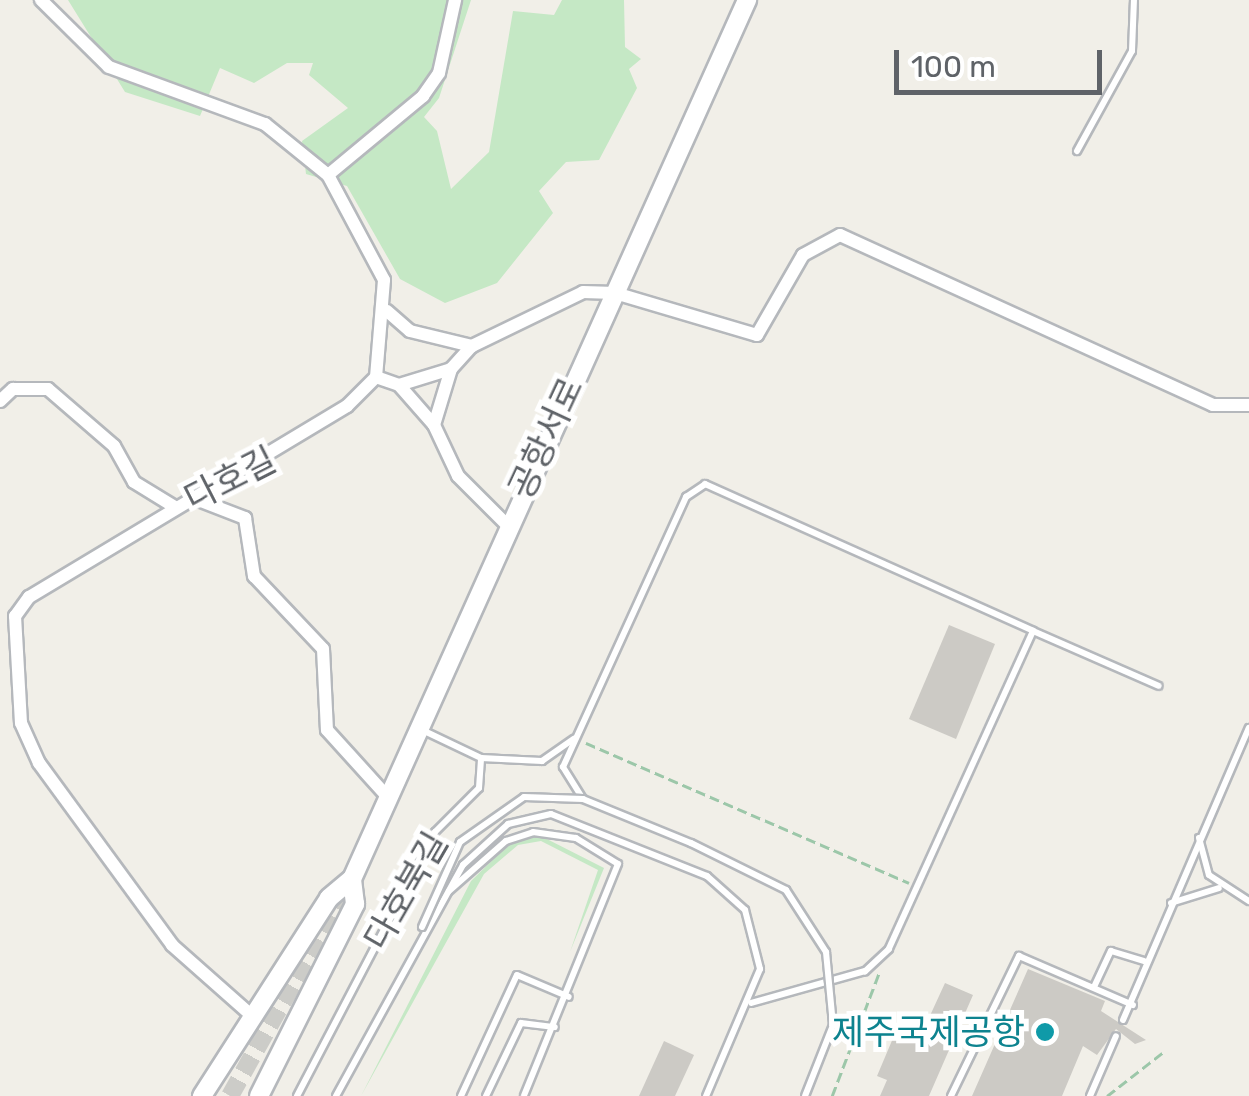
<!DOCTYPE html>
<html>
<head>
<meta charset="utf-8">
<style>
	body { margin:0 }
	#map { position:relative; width:1249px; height:1096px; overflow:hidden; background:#f1efe8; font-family:Rubik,"Noto Sans KR",sans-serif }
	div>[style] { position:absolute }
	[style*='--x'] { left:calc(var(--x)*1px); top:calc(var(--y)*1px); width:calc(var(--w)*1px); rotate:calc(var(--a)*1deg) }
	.green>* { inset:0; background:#c5e8c5 }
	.building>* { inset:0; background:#cccac5 }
	.secondary-tunnel>* { height:18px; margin-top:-9px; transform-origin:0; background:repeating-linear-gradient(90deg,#ccccc8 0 18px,transparent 0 27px) }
	.path>* { height:2.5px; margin-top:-1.25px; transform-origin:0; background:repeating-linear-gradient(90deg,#9cc7a9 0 10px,transparent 0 15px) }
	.roads { filter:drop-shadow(2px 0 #b5b8bc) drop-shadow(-2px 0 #b5b8bc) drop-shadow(0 2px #b5b8bc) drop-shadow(0 -2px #b5b8bc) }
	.lane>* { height:6px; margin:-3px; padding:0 3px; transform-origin:3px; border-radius:3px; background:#fff }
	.street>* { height:12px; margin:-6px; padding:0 6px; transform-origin:6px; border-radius:6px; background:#fff }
	.secondary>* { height:18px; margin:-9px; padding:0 9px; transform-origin:9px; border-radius:9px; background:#fff }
	.bridges { filter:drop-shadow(2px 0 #b5b8bc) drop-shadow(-2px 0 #b5b8bc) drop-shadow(0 2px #b5b8bc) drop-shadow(0 -2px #b5b8bc) }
	.lane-bridge>* { height:6px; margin:-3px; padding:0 3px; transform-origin:3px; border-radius:3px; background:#fff }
	.dots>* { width:28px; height:28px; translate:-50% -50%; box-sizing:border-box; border:5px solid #fff; border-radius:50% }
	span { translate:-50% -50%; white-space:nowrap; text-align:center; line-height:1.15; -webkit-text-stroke:10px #fff; paint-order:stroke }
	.street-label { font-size:35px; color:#5f6368 }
	.culture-label { font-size:35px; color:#0d838f }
	.right { translate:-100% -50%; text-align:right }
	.scale { position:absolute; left:894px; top:50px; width:208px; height:45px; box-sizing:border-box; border:5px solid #5f6368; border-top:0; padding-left:12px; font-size:30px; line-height:35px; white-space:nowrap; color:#5f6368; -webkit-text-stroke:8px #fff; paint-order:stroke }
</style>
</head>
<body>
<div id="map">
	<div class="green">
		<i style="clip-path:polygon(68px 0,471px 0,439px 98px,424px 117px,437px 131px,451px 189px,489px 152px,513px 11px,554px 15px,562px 0,624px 0,625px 47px,641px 59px,629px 69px,637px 88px,599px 160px,566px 162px,539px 191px,553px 213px,497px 283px,445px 303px,400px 279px,347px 186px,306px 174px,302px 141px,348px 108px,309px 75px,313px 63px,287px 63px,254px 83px,220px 68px,200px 116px,125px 92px)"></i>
		<i style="clip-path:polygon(539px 835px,604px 868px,570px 952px,598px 870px,541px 841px,518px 845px,484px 874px,361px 1096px,471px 881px,509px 844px)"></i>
	</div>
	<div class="building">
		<i style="clip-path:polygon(949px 625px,995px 644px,956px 739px,909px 719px)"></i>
		<i style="clip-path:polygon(1028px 969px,1105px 1001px,1101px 1011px,1146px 1040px,1135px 1044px,1116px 1029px,1097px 1055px,1083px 1046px,1062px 1096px,972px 1096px)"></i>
		<i style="clip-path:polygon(945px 983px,973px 995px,929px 1096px,880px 1096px,887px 1080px,877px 1076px,899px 1024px,922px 1033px)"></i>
		<i style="clip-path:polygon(664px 1041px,694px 1055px,675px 1096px,639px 1096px)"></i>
	</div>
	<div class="secondary-tunnel">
		<i style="--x:230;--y:1096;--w:248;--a:-60.7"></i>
	</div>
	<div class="path">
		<i style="--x:586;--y:743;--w:352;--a:23.4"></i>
		<i style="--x:832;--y:1096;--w:132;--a:-69.1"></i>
		<i style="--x:1107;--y:1096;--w:70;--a:-38"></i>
	</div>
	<div class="roads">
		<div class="lane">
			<i style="--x:1077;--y:151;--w:114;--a:-61.2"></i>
			<i style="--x:1132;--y:51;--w:51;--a:-87.8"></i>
			<i style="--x:1033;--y:631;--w:137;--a:23.6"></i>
			<i style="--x:481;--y:758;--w:61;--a:2.8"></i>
			<i style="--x:542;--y:761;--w:39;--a:-35"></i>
			<i style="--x:583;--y:799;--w:38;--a:-122"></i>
			<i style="--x:563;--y:767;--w:297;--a:-65.5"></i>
			<i style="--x:686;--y:497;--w:23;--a:-34"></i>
			<i style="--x:705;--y:484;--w:359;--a:24.1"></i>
			<i style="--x:1033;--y:631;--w:349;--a:114.4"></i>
			<i style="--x:889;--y:949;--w:33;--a:137"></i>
			<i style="--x:865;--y:971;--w:118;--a:164.3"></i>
			<i style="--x:1199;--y:838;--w:38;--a:75"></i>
			<i style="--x:1209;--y:875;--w:48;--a:33"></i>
			<i style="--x:449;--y:891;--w:76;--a:-41.3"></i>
			<i style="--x:506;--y:841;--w:28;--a:-18"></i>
			<i style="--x:533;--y:832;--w:43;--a:7.9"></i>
			<i style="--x:576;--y:838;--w:49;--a:31.8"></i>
			<i style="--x:618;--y:864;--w:250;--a:112.1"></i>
			<i style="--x:1171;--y:903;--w:50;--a:-17.4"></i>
			<i style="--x:1094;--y:987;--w:40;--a:-65"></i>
			<i style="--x:1111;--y:951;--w:34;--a:17"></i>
			<i style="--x:1123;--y:1020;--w:318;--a:-66.7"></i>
			<i style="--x:297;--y:1096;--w:298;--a:-62.4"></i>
			<i style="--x:435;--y:832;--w:62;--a:-45"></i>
			<i style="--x:479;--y:788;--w:30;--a:-86"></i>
			<i style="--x:481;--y:758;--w:68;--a:-154.6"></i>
			<i style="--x:336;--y:1096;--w:264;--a:-61.2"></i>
			<i style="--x:463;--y:865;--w:61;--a:-42.3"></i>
			<i style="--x:508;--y:824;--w:44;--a:-13.1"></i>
			<i style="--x:551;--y:814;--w:168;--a:21.7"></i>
			<i style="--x:707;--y:876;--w:51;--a:41.8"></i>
			<i style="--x:745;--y:910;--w:61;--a:75.7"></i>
			<i style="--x:760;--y:969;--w:138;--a:113"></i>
			<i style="--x:461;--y:1096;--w:133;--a:-65.2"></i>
			<i style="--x:517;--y:975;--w:56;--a:22.9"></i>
			<i style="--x:486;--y:1096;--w:81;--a:-64.4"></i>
			<i style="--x:521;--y:1023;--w:34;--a:7"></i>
			<i style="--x:951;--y:1096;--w:156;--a:-64.1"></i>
			<i style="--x:1019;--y:956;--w:124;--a:23.3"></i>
			<i style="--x:1090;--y:1096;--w:65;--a:-66.6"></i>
		</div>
		<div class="street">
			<i style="--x:41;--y:0;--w:95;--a:44.6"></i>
			<i style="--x:109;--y:67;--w:166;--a:20.1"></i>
			<i style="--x:265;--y:124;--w:81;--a:39"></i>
			<i style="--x:328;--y:175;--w:119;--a:61.9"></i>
			<i style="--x:384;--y:280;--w:97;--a:94.7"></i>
			<i style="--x:376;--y:377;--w:41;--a:135"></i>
			<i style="--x:347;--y:406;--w:371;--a:149"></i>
			<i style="--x:29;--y:597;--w:24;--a:126"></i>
			<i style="--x:15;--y:616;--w:107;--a:86.8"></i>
			<i style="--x:21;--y:723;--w:44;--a:65.8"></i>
			<i style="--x:39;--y:763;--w:225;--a:53.8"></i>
			<i style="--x:172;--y:945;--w:106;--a:41.5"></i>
			<i style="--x:328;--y:175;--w:124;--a:-39.7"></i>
			<i style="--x:423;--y:96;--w:28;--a:-55"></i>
			<i style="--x:439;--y:73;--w:75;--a:-77.6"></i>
			<i style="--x:387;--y:311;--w:30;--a:41"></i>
			<i style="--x:410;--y:331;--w:64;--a:13.6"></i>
			<i style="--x:472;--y:346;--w:123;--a:-25.9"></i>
			<i style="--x:583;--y:292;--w:32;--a:2"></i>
			<i style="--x:615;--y:293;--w:148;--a:16.5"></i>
			<i style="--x:757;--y:335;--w:92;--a:-60.1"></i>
			<i style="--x:803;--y:255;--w:42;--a:-28.4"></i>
			<i style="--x:840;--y:235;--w:410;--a:24.5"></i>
			<i style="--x:1213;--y:405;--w:36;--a:0"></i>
			<i style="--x:376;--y:377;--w:24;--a:19"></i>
			<i style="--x:399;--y:385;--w:53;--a:48.8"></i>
			<i style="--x:434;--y:425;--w:56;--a:64.8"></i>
			<i style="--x:458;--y:476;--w:68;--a:45"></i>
			<i style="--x:399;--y:385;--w:54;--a:-17.1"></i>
			<i style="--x:0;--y:401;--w:18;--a:-43"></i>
			<i style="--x:13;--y:389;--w:35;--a:0"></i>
			<i style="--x:48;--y:389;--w:87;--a:40.8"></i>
			<i style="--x:114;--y:446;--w:41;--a:60.9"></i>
			<i style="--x:134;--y:482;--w:48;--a:31.4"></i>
			<i style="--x:434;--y:425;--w:59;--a:-73.1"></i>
			<i style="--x:451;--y:369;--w:31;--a:-48"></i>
			<i style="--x:193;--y:498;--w:56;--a:21"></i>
			<i style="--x:245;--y:518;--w:59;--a:81.2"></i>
			<i style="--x:254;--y:576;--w:100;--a:46.6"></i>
			<i style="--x:323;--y:649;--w:81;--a:87.2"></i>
			<i style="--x:327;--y:730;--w:88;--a:47.8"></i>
		</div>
		<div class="secondary">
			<i style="--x:202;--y:1096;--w:235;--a:-57.3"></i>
			<i style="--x:329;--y:898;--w:30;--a:-40"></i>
			<i style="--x:352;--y:879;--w:964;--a:-65.8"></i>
			<i style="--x:259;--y:1096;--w:215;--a:-63.4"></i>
			<i style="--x:355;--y:904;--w:25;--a:-97"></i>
		</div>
	</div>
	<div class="bridges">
		<div class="lane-bridge">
			<i style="--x:422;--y:927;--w:93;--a:-65.9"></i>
			<i style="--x:460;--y:842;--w:78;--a:-35.1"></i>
			<i style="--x:524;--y:797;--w:59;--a:1.9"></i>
			<i style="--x:583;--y:799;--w:117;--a:22.2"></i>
			<i style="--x:691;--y:843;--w:106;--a:26.3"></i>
			<i style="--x:786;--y:890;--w:74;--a:57.2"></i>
			<i style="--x:826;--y:952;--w:73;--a:84.5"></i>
			<i style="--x:833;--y:1025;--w:76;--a:111.5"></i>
		</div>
	</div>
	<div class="dots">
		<i style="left:1045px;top:1032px;background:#0f9aa8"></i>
	</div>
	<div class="street-label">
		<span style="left:546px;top:438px;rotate:-65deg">공항서로</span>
		<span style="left:230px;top:479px;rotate:-27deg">다호길</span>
		<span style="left:406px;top:891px;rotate:-60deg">다호북길</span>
	</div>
	<div class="culture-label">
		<span class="right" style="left:1025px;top:1032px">제주국제공항</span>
	</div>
	<div class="scale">100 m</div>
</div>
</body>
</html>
